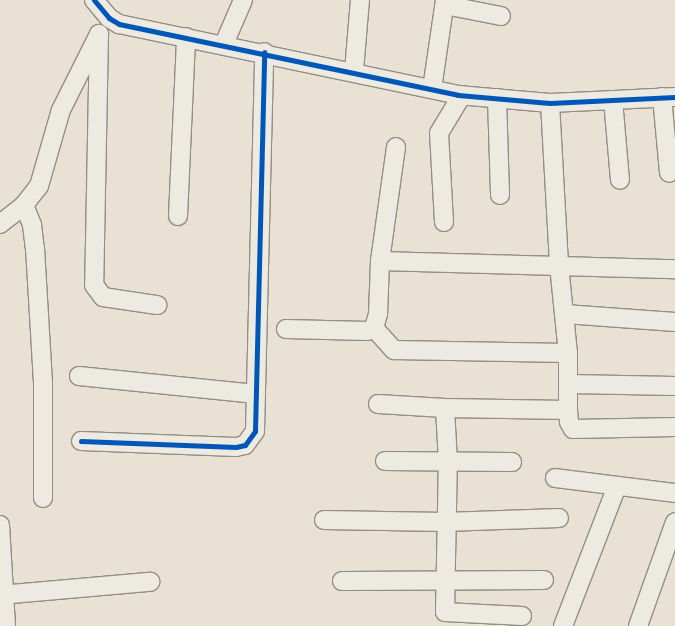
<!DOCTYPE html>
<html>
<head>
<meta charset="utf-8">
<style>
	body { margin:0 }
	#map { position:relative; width:675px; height:626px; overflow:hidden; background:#e9e1d3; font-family:"Old Standard TT",serif }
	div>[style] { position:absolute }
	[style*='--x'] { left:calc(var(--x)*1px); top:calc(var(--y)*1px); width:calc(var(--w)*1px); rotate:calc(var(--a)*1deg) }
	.roads { filter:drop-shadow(1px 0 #948d83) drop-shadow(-1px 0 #948d83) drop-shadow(0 1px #948d83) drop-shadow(0 -1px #948d83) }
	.minor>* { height:18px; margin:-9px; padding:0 9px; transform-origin:9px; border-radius:9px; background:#edeae2 }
	.cycleway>* { height:5px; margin:-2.5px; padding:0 2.5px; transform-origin:2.5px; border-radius:2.5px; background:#0057b8 }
	span { translate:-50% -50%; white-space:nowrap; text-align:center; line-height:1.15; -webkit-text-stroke:5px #f7eddc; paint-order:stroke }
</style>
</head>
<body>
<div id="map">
	<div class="roads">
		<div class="minor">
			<i style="--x:94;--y:0;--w:23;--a:50"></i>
			<i style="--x:109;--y:18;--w:12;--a:31"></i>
			<i style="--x:119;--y:24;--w:346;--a:11.8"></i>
			<i style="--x:458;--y:95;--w:92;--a:5"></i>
			<i style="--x:550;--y:103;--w:125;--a:-2.7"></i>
			<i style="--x:445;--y:5;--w:57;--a:11.1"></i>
			<i style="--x:99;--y:34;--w:251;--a:91.1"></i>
			<i style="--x:94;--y:285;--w:15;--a:53"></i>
			<i style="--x:103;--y:297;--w:55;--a:8.4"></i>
			<i style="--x:224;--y:44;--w:48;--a:-66.6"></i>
			<i style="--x:354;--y:71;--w:71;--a:-85.2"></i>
			<i style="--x:432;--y:89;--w:90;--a:-81.7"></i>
			<i style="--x:662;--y:97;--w:76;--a:84.7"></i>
			<i style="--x:497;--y:98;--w:97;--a:88.2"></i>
			<i style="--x:613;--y:100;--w:80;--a:85"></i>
			<i style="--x:550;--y:103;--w:162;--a:86.8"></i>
			<i style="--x:559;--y:265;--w:88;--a:84.2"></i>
			<i style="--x:568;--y:353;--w:57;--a:90"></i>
			<i style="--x:24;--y:205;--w:22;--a:68"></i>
			<i style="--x:32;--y:225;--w:23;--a:83"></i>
			<i style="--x:35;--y:248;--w:135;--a:86.6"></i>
			<i style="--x:43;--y:383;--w:115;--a:90"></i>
			<i style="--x:178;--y:216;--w:179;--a:-87.4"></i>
			<i style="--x:444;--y:222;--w:89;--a:-93.2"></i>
			<i style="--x:439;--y:133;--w:44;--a:-58.8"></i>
			<i style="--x:0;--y:224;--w:31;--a:-38"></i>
			<i style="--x:24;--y:205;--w:24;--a:-52"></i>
			<i style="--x:39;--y:186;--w:79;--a:-73.9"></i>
			<i style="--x:61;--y:110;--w:85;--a:-63.4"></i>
			<i style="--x:380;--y:261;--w:295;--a:1.6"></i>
			<i style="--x:565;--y:314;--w:110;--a:4.2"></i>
			<i style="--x:374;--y:328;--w:30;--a:48"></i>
			<i style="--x:394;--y:350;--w:174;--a:1"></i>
			<i style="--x:286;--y:329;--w:81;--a:1.4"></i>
			<i style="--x:367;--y:331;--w:8;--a:-23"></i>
			<i style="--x:374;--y:328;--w:15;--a:-74"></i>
			<i style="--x:378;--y:314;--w:53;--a:-87.8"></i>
			<i style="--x:380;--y:261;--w:115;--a:-82"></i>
			<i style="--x:79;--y:376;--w:178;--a:5.8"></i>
			<i style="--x:569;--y:384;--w:106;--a:1.1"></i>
			<i style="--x:378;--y:404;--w:67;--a:3.4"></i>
			<i style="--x:81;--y:441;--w:155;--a:2.2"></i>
			<i style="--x:236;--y:447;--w:9;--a:-13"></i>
			<i style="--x:245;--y:445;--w:17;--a:-54"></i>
			<i style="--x:255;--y:431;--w:379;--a:-88.6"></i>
			<i style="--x:385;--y:461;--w:127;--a:0.5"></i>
			<i style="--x:555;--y:478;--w:121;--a:7.1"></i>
			<i style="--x:324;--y:520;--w:121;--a:0.9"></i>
			<i style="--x:445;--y:522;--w:114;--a:-2"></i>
			<i style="--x:0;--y:525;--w:101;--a:86.6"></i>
			<i style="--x:342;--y:581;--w:202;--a:-0.3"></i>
			<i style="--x:0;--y:595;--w:151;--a:-5"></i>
			<i style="--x:522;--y:616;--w:77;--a:-177"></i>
			<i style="--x:445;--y:612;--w:150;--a:-88.9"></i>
			<i style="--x:448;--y:462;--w:54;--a:-93.2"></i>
			<i style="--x:445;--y:408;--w:123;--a:0.9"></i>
			<i style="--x:568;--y:410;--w:12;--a:85"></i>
			<i style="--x:569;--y:422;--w:8;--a:60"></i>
			<i style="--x:573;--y:429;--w:102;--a:-1.1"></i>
			<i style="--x:563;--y:626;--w:150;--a:-68.9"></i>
			<i style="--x:638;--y:626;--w:110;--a:-70.4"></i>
		</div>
	</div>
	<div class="cycleway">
		<i style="--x:94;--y:0;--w:23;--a:50"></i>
		<i style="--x:109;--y:18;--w:12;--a:31"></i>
		<i style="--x:119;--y:24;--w:346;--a:11.8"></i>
		<i style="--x:458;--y:95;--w:92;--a:5"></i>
		<i style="--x:550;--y:103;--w:125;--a:-2.7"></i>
		<i style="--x:81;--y:441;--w:155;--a:2.2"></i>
		<i style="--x:236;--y:447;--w:9;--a:-13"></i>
		<i style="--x:245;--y:445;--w:17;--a:-54"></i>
		<i style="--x:255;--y:431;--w:379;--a:-88.6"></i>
	</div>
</div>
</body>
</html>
